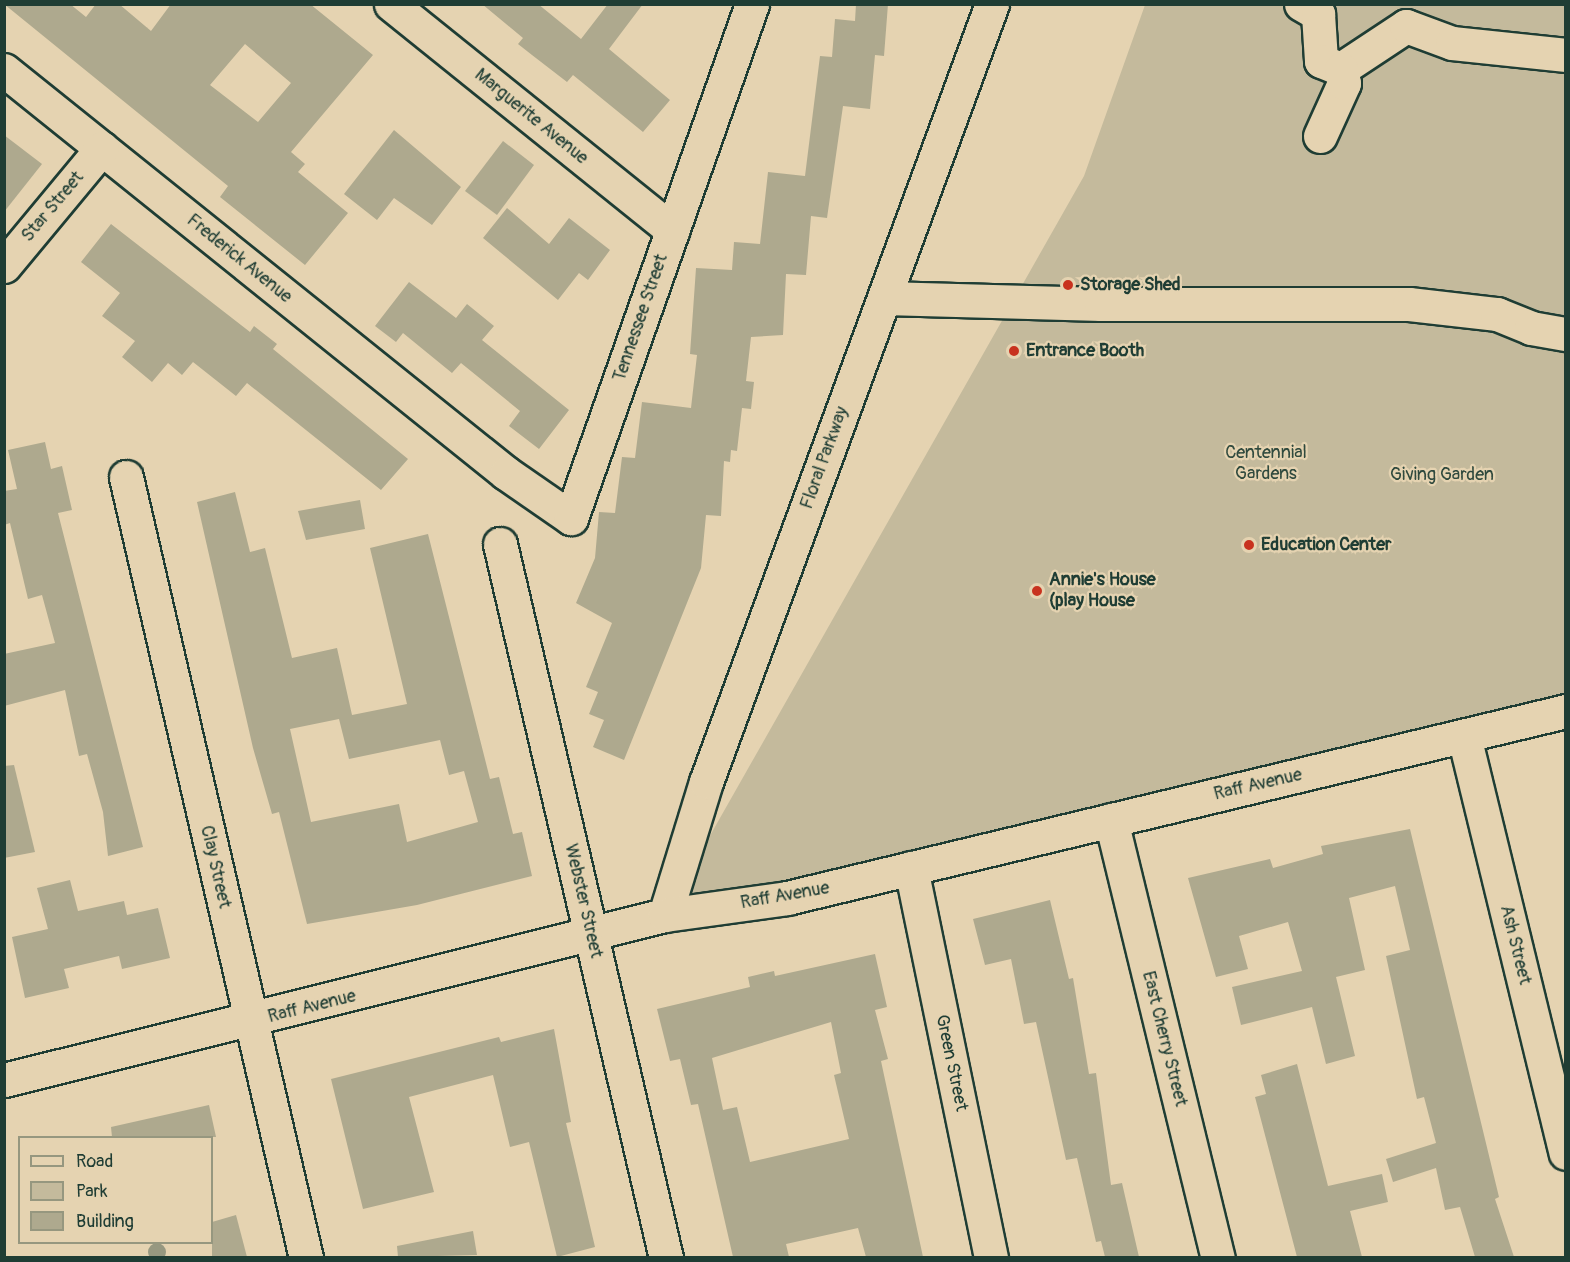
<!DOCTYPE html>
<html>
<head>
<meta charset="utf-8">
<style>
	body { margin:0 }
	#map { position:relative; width:1570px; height:1262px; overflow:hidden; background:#e5d3b1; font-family:Pangolin,sans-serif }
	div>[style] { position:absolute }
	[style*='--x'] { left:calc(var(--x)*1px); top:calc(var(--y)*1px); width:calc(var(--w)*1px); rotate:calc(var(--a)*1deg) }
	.green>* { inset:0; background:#c4ba9c }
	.water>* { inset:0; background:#979880 }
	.round { border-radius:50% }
	.building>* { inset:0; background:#aea98e }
	.roads { filter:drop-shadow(2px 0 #1f3d34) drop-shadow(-2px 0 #1f3d34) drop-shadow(0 2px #1f3d34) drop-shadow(0 -2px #1f3d34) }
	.minor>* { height:33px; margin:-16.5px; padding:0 16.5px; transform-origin:16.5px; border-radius:16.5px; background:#e5d3b1 }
	.dots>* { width:16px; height:16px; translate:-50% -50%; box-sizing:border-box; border:3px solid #e5d3b1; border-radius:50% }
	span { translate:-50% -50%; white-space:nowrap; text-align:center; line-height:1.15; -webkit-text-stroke:4.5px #e5d3b1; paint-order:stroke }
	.street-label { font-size:18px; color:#1f3d34 }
	.poi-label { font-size:18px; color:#1f3d34; font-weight:700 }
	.left { translate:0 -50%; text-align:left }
	.park-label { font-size:18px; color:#304a3e }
	.frame { position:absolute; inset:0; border:6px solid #1f3d34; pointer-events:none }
	.legend { position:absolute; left:18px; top:1136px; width:195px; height:108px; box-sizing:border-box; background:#e5d3b1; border:2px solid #96977f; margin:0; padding:8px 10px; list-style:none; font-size:18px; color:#1f3d34 }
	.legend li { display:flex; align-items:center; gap:12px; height:30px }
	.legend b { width:30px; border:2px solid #96977f }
</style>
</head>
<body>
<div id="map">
	<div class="green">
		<i style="clip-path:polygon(1145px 5px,1565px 5px,1565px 703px,665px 915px,1084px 176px)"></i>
	</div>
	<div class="water">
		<i class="round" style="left:148px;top:1243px;width:18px;height:18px"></i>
	</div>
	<div class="building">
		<i style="clip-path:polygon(evenodd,4px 4px,70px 4px,86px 17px,96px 4px,119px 4px,151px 31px,171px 4px,310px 4px,373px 55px,291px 152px,305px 164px,298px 172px,348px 213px,305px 265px,220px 197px,228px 186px,4px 4px,245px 44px,291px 83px,258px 122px,210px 85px,245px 44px)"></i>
		<i style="clip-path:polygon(482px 4px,538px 4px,581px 39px,608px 4px,643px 4px,609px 49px,670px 100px,643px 132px,573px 75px,567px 82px,532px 55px,518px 44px,523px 38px)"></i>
		<i style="clip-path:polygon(856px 4px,888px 4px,884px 56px,875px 55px,870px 109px,843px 106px,827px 218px,811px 216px,806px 275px,786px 274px,783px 335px,751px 337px,746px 381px,754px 382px,751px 409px,742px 408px,737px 451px,731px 450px,730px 462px,724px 461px,721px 516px,706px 515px,701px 568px,624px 760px,593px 747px,604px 720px,589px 714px,598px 692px,586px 687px,612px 623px,576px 603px,595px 558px,599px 512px,615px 513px,622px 457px,635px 458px,642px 402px,691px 408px,697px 355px,690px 354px,696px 268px,732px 270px,734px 242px,760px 244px,768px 172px,805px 176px,820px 56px,832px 57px,835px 19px,855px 21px)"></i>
		<i style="clip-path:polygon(394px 130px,461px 187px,432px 225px,394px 198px,377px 220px,344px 194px)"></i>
		<i style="clip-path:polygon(4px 135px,42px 164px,4px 212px)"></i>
		<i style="clip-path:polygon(503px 141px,534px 165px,497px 215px,465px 191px)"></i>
		<i style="clip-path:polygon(507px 208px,549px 244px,569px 218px,610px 250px,588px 280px,579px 273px,558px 300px,483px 238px)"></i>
		<i style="clip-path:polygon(111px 224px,250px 332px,254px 326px,277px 344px,273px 349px,408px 459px,381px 490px,247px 383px,236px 396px,193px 362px,182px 375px,168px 363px,152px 382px,122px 357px,135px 341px,102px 316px,120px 293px,81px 262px)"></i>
		<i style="clip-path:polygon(409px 282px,456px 318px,467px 304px,494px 326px,482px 340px,569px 410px,539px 449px,509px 426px,520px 411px,461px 363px,452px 373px,403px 333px,396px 342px,375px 326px)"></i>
		<i style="clip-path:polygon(45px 442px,51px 469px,62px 466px,72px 510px,58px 513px,143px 847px,108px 856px,103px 812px,87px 754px,79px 756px,65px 690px,4px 706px,4px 654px,55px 643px,42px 595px,28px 599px,10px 523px,4px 525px,4px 491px,17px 489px,8px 450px)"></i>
		<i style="clip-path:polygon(evenodd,235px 492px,250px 552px,265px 548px,292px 658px,337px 648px,352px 715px,407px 704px,370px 548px,428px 534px,490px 779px,499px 777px,513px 834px,522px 832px,532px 876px,417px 905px,307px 924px,279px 812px,272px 814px,253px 748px,197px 502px,235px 492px,339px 719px,349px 759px,440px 740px,449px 775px,464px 771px,478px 822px,407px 842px,399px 804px,311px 822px,290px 729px,339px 719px)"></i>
		<i style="clip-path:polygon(360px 500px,365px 529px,306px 540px,298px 511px)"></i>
		<i style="clip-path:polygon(14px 765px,35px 852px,4px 858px,4px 766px)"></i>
		<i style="clip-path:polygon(1410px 829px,1499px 1197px,1495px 1199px,1514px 1257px,1475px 1257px,1460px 1207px,1445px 1210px,1436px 1168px,1393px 1182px,1386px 1159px,1436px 1143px,1424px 1097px,1417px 1099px,1386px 956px,1410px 950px,1395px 886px,1349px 898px,1365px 970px,1336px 977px,1355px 1056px,1326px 1064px,1312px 1007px,1241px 1025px,1232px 987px,1302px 971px,1288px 922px,1239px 936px,1248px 969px,1216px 977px,1188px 878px,1270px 859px,1273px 868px,1323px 854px,1321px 846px)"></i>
		<i style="clip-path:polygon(70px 880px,78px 911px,124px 901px,127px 915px,158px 908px,170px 958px,122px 969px,119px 956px,64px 969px,69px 988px,25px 998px,12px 937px,48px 929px,37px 888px)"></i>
		<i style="clip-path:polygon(1050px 900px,1069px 979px,1073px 978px,1089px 1074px,1096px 1073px,1111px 1185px,1122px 1183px,1139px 1257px,1105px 1257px,1101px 1241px,1096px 1242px,1077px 1158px,1066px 1160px,1036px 1022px,1024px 1024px,1011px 959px,985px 965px,973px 919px)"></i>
		<i style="clip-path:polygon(evenodd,875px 954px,887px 1007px,875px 1010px,888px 1059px,881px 1061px,923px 1257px,866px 1257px,858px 1228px,786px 1244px,789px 1257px,733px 1257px,698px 1104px,691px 1105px,680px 1059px,670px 1061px,657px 1009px,750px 987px,748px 977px,774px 971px,775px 976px,875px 954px,831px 1022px,841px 1073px,834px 1075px,849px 1139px,750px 1162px,737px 1107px,723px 1110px,712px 1058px,831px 1022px)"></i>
		<i style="clip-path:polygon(554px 1029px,571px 1122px,566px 1123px,595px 1247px,557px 1257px,529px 1142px,510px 1147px,493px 1075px,409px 1097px,434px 1192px,363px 1209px,331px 1079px,499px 1037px,501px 1042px)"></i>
		<i style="clip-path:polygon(1297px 1064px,1328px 1186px,1382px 1174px,1388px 1202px,1350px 1211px,1362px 1257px,1297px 1257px,1255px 1097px,1266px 1094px,1261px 1075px)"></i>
		<i style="clip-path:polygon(209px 1105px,216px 1137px,112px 1137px,111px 1127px)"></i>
		<i style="clip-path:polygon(236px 1215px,247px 1257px,212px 1257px,212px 1222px)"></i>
		<i style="clip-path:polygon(473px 1231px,477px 1255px,398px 1257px,397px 1246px)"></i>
	</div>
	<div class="roads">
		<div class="minor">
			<i style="--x:391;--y:4;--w:361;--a:38.8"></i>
			<i style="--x:1301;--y:4;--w:20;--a:30"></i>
			<i style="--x:1318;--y:14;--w:47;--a:86.3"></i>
			<i style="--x:1321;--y:61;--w:22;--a:22"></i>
			<i style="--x:1341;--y:69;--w:78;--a:-33.5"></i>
			<i style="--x:1406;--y:26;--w:49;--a:20.3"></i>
			<i style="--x:1452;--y:43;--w:115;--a:6"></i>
			<i style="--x:4;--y:70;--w:644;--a:38.76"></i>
			<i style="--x:506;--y:473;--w:79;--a:34.7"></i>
			<i style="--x:571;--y:518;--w:545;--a:-70.6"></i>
			<i style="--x:1320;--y:136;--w:58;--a:-65.6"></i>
			<i style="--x:1344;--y:83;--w:14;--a:-102"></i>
			<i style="--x:4;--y:266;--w:153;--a:-50.3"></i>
			<i style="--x:884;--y:298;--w:217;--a:1.6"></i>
			<i style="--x:1101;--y:304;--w:308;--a:0"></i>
			<i style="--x:1409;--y:304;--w:89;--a:6.5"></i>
			<i style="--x:1497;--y:314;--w:37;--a:22"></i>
			<i style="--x:1531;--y:328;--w:36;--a:10"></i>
			<i style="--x:126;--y:477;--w:801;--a:77.02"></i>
			<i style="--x:500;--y:544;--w:733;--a:76.91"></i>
			<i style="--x:1464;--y:736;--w:429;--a:76.3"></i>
			<i style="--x:1111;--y:820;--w:451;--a:76.3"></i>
			<i style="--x:911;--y:868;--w:398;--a:78.4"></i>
			<i style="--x:665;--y:915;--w:139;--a:-72.9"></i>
			<i style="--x:706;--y:782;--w:829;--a:-69.82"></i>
			<i style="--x:4;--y:1080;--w:681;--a:-14.02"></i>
			<i style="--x:665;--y:915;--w:123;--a:-7.9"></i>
			<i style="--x:787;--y:898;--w:801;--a:-13.5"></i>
		</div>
	</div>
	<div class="dots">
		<i style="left:1068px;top:285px;background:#c8321e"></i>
		<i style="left:1014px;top:351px;background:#c8321e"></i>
		<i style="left:1249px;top:545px;background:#c8321e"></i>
		<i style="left:1037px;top:591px;background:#c8321e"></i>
	</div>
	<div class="street-label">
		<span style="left:531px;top:117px;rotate:39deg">Marguerite Avenue</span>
		<span style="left:53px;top:207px;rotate:-50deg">Star Street</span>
		<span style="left:239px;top:259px;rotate:39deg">Frederick Avenue</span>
		<span style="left:641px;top:318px;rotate:-71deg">Tennessee Street</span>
		<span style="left:825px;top:458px;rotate:-70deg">Floral Parkway</span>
		<span style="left:1258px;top:785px;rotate:-13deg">Raff Avenue</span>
		<span style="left:215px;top:867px;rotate:77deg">Clay Street</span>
		<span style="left:785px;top:896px;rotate:-10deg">Raff Avenue</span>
		<span style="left:583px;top:901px;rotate:77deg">Webster Street</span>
		<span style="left:1515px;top:945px;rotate:76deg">Ash Street</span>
		<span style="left:312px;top:1007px;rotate:-14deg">Raff Avenue</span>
		<span style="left:1164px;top:1039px;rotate:76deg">East Cherry Street</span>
		<span style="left:951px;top:1063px;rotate:78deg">Green Street</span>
	</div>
	<div class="poi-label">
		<span class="left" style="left:1080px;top:285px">Storage Shed</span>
		<span class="left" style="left:1026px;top:351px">Entrance Booth</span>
		<span class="left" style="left:1261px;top:545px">Education Center</span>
		<span class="left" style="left:1049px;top:591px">Annie's House<br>(play House</span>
	</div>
	<div class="park-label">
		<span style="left:1266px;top:464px">Centennial<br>Gardens</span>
		<span style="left:1442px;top:475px">Giving Garden</span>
	</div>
	<div class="frame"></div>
	<ul class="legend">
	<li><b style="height:8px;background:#e5d3b1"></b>Road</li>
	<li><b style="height:16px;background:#c4ba9c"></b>Park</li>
	<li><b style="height:16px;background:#aea98e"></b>Building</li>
	</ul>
</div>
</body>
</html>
